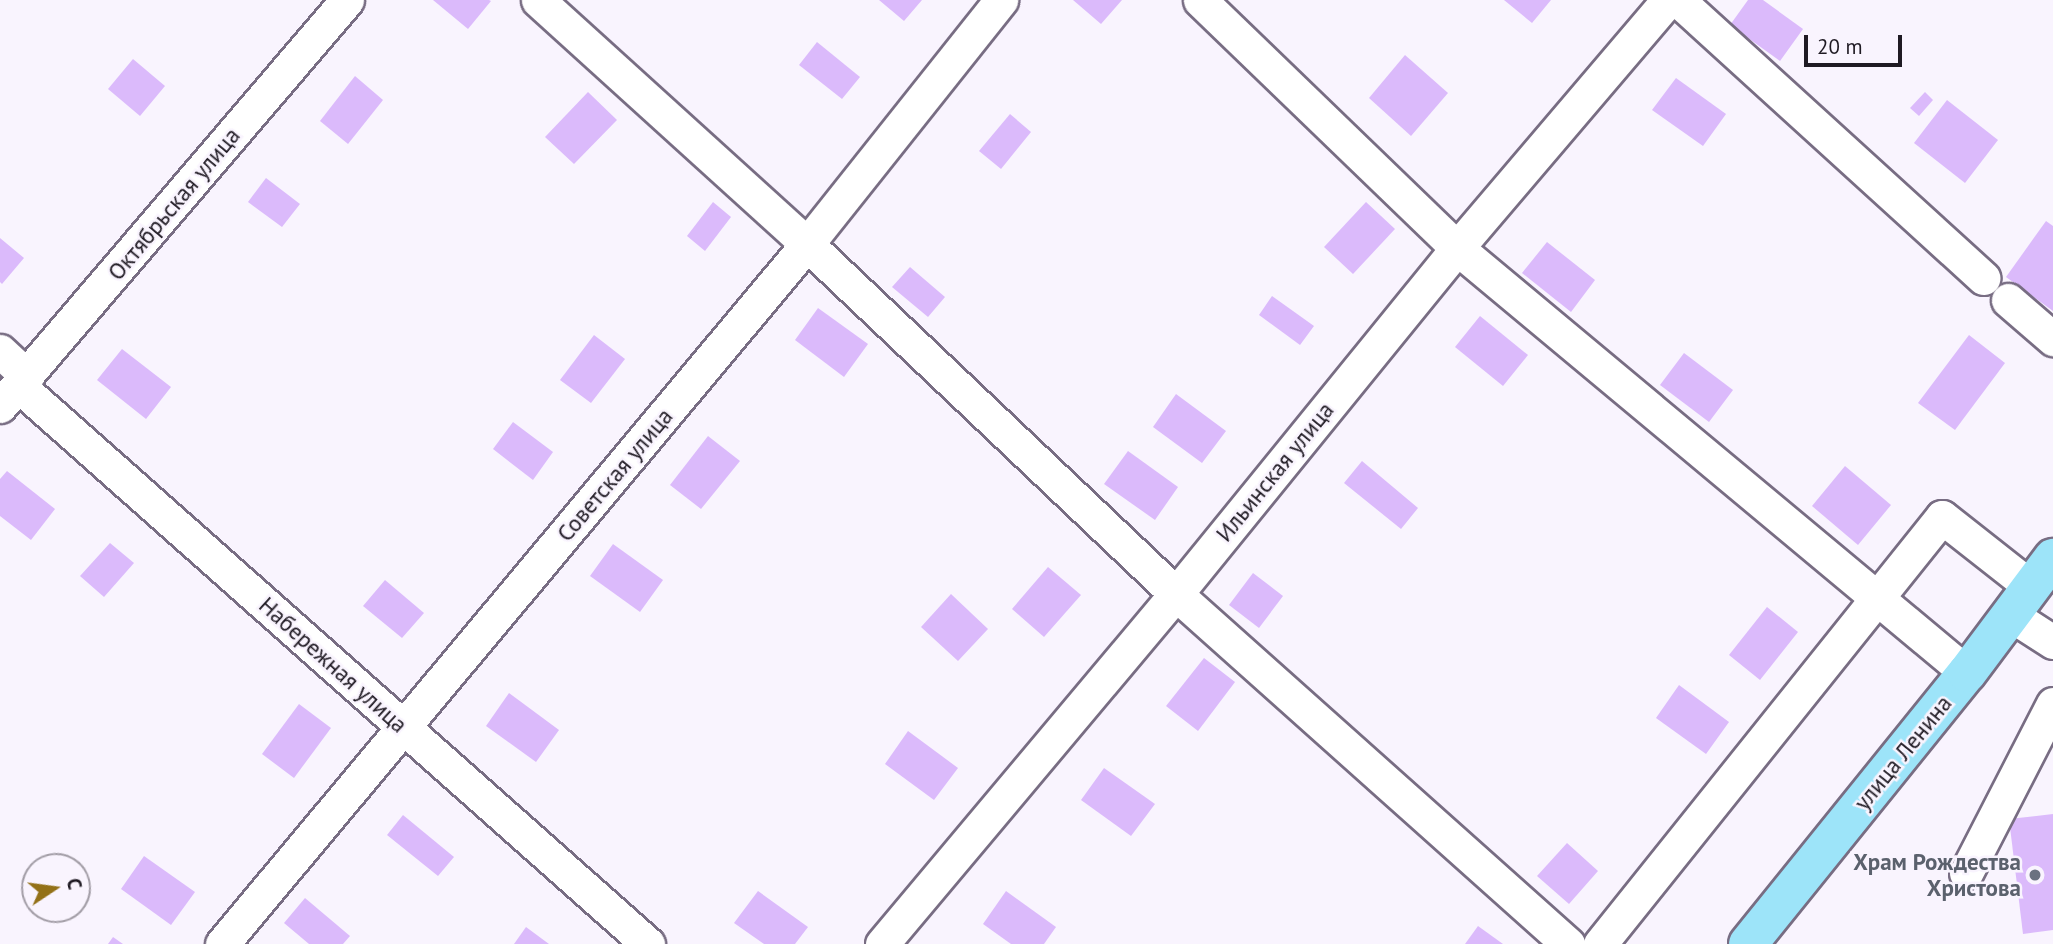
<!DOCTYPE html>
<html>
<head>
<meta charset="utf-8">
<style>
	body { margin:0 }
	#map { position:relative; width:2053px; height:944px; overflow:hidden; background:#f9f4fe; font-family:"PT Sans",sans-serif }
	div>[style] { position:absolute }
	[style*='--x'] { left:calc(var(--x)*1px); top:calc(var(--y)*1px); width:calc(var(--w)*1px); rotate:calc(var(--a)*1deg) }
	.building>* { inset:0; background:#dbbafb }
	.roads { filter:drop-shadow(2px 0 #786d83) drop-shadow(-2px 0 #786d83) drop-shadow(0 2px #786d83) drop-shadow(0 -2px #786d83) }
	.minor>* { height:33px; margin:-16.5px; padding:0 16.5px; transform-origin:16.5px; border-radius:16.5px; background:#fff }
	.major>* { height:38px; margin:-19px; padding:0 19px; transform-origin:19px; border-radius:19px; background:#9de4f9 }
	.dots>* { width:19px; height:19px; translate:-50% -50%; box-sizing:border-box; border:4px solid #f9f4fe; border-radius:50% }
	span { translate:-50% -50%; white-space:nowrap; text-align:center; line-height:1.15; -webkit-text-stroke:5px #f9f4fe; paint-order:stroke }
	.street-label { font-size:23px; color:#1f1a23 }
	.worship-label { font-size:23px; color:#5b616d; font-weight:700 }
	.right { translate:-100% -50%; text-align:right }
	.north { position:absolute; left:21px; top:853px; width:70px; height:70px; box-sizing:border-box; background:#f9f4fe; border:2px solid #a29da6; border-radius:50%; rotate:77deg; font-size:19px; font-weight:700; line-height:28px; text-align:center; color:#1f1a23 }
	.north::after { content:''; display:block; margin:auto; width:24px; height:32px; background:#937118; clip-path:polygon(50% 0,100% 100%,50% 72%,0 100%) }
	.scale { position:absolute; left:1804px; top:35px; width:98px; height:32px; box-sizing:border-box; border:4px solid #1f1a23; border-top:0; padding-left:9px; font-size:21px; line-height:24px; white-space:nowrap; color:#1f1a23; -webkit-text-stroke:5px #f9f4fe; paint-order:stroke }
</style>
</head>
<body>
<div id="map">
	<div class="building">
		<i style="clip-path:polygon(433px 0,489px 0,491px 1px,468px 29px)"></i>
		<i style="clip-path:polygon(879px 0,922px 0,904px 21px)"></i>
		<i style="clip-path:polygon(1073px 0,1122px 0,1101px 24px)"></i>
		<i style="clip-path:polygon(1504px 0,1551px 0,1532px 23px)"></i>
		<i style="clip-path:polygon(1748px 0,1763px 0,1803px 29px,1780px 61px,1730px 25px)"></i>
		<i style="clip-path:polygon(817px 42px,860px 77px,842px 99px,799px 65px)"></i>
		<i style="clip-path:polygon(1405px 55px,1448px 93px,1411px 136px,1369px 98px)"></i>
		<i style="clip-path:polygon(133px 59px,165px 86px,140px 116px,108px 89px)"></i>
		<i style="clip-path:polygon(355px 76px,383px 100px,348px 144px,320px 121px)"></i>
		<i style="clip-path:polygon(1676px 78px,1726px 114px,1703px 146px,1652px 110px)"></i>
		<i style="clip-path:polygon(588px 92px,617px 120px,574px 164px,545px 137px)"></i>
		<i style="clip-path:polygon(1925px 92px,1933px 100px,1919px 116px,1910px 108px)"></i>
		<i style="clip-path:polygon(1947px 100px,1998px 140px,1965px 183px,1914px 143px)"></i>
		<i style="clip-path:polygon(1010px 114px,1031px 132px,1001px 169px,979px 151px)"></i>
		<i style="clip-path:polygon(266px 178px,300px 204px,282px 227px,248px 202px)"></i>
		<i style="clip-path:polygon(713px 202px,731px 217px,705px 251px,687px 236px)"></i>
		<i style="clip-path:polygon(1366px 202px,1395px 229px,1353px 274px,1324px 247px)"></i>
		<i style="clip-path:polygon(2046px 221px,2053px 226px,2053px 311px,2006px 277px)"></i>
		<i style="clip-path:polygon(0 238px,24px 258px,2px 284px,0 282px)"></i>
		<i style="clip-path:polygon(1547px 242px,1595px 280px,1571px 312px,1522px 273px)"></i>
		<i style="clip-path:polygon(910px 267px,945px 297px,928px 317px,892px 287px)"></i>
		<i style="clip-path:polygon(1272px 296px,1314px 326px,1300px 345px,1259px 315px)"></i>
		<i style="clip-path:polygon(818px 308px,868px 344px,844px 377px,795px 340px)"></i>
		<i style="clip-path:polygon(1480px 316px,1528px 355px,1503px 386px,1455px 347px)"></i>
		<i style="clip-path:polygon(594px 335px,625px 359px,591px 403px,560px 380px)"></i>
		<i style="clip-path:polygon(1969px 335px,2005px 363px,1955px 430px,1918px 403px)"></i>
		<i style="clip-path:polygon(122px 349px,171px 387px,146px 419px,97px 380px)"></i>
		<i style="clip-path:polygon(1684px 353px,1733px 390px,1709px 422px,1660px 385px)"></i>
		<i style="clip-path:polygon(1176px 394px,1226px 431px,1202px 463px,1153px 427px)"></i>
		<i style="clip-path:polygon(513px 422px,553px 452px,533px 480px,493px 449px)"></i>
		<i style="clip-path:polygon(708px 436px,740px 461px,701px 509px,670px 485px)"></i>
		<i style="clip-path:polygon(1128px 451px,1178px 487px,1155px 520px,1104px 484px)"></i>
		<i style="clip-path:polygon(1362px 461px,1418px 508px,1401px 529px,1344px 483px)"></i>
		<i style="clip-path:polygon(1845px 466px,1891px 505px,1858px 545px,1812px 506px)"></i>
		<i style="clip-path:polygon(7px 471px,55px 509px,31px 540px,0 516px,0 479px)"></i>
		<i style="clip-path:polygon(110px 543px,134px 563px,104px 597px,80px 576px)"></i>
		<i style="clip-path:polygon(613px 544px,663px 580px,640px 612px,590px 576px)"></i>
		<i style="clip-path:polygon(1048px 567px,1081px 595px,1044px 637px,1012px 609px)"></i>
		<i style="clip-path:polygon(1253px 573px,1283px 596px,1259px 628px,1229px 605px)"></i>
		<i style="clip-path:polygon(385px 580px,424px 613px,402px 638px,363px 606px)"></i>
		<i style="clip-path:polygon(951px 594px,988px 629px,958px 661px,921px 627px)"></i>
		<i style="clip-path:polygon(1767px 607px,1798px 632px,1760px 680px,1729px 655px)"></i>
		<i style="clip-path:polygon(1204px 658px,1235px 682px,1198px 731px,1166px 706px)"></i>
		<i style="clip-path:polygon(1679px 685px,1729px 722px,1706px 754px,1656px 718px)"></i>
		<i style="clip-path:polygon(509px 693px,559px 730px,536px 762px,486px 726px)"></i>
		<i style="clip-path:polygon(299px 704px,331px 728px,294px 778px,262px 754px)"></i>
		<i style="clip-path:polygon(908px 731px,958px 768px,934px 800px,885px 764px)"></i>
		<i style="clip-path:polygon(1104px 768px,1155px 804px,1131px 836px,1081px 800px)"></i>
		<i style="clip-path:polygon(2053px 814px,2053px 930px,2023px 934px,2009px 819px)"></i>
		<i style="clip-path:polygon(403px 815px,454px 857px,438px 876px,387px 835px)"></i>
		<i style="clip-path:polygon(1567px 843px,1598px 871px,1569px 904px,1537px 876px)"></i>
		<i style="clip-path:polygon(144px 856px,195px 892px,171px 925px,121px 889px)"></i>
		<i style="clip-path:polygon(758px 891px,808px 927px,795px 944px,764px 944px,734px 923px)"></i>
		<i style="clip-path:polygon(1006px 891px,1056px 927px,1044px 944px,1011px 944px,983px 924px)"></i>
		<i style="clip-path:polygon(305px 898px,350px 936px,343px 944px,309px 944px,284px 923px)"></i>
		<i style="clip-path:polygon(1478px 926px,1503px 944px,1465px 944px)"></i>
		<i style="clip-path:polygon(526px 927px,549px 944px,514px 944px)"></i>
		<i style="clip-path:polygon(113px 937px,123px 944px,108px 944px)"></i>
	</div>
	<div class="roads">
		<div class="minor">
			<i style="--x:538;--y:0;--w:363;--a:42.2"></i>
			<i style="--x:807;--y:244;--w:509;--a:43.49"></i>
			<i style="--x:1176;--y:594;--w:526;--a:41.76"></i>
			<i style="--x:1200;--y:0;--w:357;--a:44"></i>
			<i style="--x:1457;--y:248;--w:664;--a:39.81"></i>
			<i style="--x:1678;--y:0;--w:413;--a:42.3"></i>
			<i style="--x:2008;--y:300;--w:60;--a:40.9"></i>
			<i style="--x:0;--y:351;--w:37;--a:43"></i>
			<i style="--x:19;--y:386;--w:841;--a:41.58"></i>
			<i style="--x:0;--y:406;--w:534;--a:-49.48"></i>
			<i style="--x:2011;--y:615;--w:50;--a:32.7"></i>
			<i style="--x:1966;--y:873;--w:190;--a:-62.8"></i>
			<i style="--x:222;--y:944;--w:912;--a:-50.11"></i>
			<i style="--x:807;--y:244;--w:312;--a:-51.5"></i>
			<i style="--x:882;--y:944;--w:457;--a:-50"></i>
			<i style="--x:1176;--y:594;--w:446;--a:-50.9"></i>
			<i style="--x:1457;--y:248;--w:326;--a:-49.6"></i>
			<i style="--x:1600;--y:944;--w:547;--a:-51.31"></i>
			<i style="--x:1942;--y:517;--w:113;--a:38.2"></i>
		</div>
		<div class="major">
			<i style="--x:1748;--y:944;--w:348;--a:-51.1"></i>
			<i style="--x:1967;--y:673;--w:144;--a:-53.2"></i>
		</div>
	</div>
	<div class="dots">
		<i style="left:2035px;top:875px;background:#6b7280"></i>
	</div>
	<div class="street-label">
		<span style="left:174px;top:204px;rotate:-50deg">Октябрьская улица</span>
		<span style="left:1275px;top:472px;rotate:-51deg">Ильинская улица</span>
		<span style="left:615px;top:475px;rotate:-50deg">Советская улица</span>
		<span style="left:333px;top:665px;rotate:42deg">Набережная улица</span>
		<span style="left:1903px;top:753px;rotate:-51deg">улица Ленина</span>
	</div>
	<div class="worship-label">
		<span class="right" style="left:2021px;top:875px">Храм Рождества<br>Христова</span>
	</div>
	<div class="north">С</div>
	<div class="scale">20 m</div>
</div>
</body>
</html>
